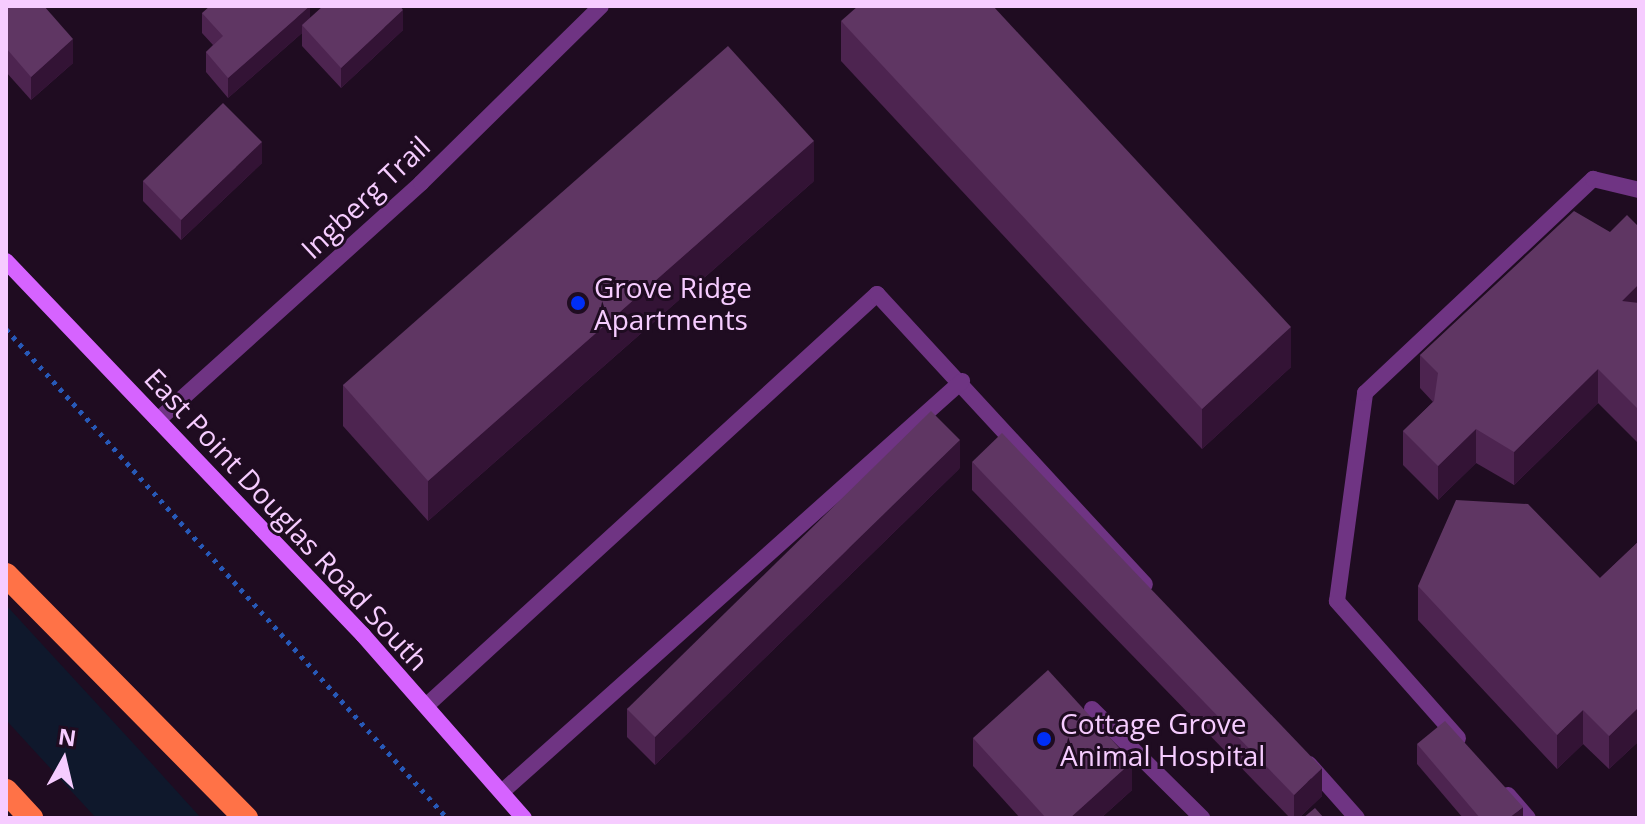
<!DOCTYPE html>
<html>
<head>
<meta charset="utf-8">
<style>
	body { margin:0 }
	#map { position:relative; width:1645px; height:824px; overflow:hidden; background:#1f0c21; font-family:"Open Sans",sans-serif }
	div>[style] { position:absolute }
	[style*='--x'] { left:calc(var(--x)*1px); top:calc(var(--y)*1px); width:calc(var(--w)*1px); rotate:calc(var(--a)*1deg) }
	.green>* { inset:0; background:#0f182c }
	.path>* { height:5px; margin-top:-2.5px; transform-origin:0; background:repeating-linear-gradient(90deg,#2759b8 0 4px,transparent 0 10px) }
	.lane>* { height:16px; margin:-8px; padding:0 8px; transform-origin:8px; border-radius:8px; background:#6f3483 }
	.street>* { height:16px; margin:-8px; padding:0 8px; transform-origin:8px; border-radius:8px; background:#6f3483 }
	.secondary>* { height:16px; margin:-8px; padding:0 8px; transform-origin:8px; border-radius:8px; background:#d663ff }
	.highway>* { height:24px; margin:-12px; padding:0 12px; transform-origin:12px; border-radius:12px; background:#ff7247 }
	.wall>* { inset:0; background:#4d2450 }
	.shaded-wall>* { inset:0; background:#331335 }
	.building>* { inset:0; background:#5f3663 }
	.dots>* { width:22px; height:22px; translate:-50% -50%; box-sizing:border-box; border:4px solid #1f0c21; border-radius:50% }
	span { translate:-50% -50%; white-space:nowrap; text-align:center; line-height:1.15; -webkit-text-stroke:6px #1f0c21; paint-order:stroke }
	.street-label { font-size:28px; color:#f6ccff }
	.poi-label { font-size:28px; color:#f6ccff }
	.left { translate:0 -50%; text-align:left }
	.frame { position:absolute; inset:0; border:8px solid #f6ccff; pointer-events:none }
	.north { position:absolute; left:24px; top:720px; width:80px; height:80px; -webkit-text-stroke:6px #1f0c21; paint-order:stroke; rotate:8deg; font-size:22px; font-weight:700; line-height:32px; text-align:center; color:#f6ccff }
	.north::after { content:''; display:block; margin:auto; width:28px; height:36px; background:#f6ccff; clip-path:polygon(50% 0,100% 100%,50% 72%,0 100%) }
</style>
</head>
<body>
<div id="map">
	<div class="green">
		<i style="clip-path:polygon(6px 605px,144px 755px,201px 818px,96px 818px,6px 720px)"></i>
	</div>
	<div class="path">
		<i style="--x:6;--y:329;--w:658;--a:47.95"></i>
	</div>
	<div class="lane">
		<i style="--x:426;--y:706;--w:611;--a:-42.41"></i>
		<i style="--x:877;--y:294;--w:395;--a:47.3"></i>
		<i style="--x:1092;--y:709;--w:155;--a:44.7"></i>
		<i style="--x:1458;--y:738;--w:183;--a:-131.5"></i>
		<i style="--x:1337;--y:601;--w:210;--a:-82.3"></i>
		<i style="--x:1365;--y:393;--w:313;--a:-43.2"></i>
		<i style="--x:1593;--y:179;--w:47;--a:13.4"></i>
		<i style="--x:1309;--y:764;--w:72;--a:48.4"></i>
		<i style="--x:502;--y:792;--w:617;--a:-41.78"></i>
		<i style="--x:1508;--y:795;--w:30;--a:49"></i>
	</div>
	<div class="street">
		<i style="--x:158;--y:420;--w:354;--a:-42"></i>
		<i style="--x:421;--y:183;--w:252;--a:-44.5"></i>
	</div>
	<div class="secondary">
		<i style="--x:6;--y:261;--w:517;--a:46.33"></i>
		<i style="--x:363;--y:635;--w:244;--a:48.7"></i>
	</div>
	<div class="highway">
		<i style="--x:6;--y:575;--w:342;--a:45.4"></i>
		<i style="--x:6;--y:791;--w:37;--a:47"></i>
	</div>
	<div class="wall">
		<i style="clip-path:polygon(6px 6px,73px 63px,31px 100px,6px 72px)"></i>
		<i style="clip-path:polygon(202px 13px,310px 18px,403px 30px,341px 88px,302px 46px,302px 33px,228px 98px,206px 72px,206px 52px,213px 45px,202px 33px)"></i>
		<i style="clip-path:polygon(841px 21px,1291px 367px,1202px 449px,841px 61px)"></i>
		<i style="clip-path:polygon(262px 163px,181px 240px,143px 201px,143px 181px)"></i>
		<i style="clip-path:polygon(814px 181px,428px 521px,343px 426px,343px 385px)"></i>
		<i style="clip-path:polygon(1639px 227px,1639px 444px,1598px 403px,1514px 485px,1476px 463px,1438px 500px,1403px 465px,1403px 431px,1433px 402px,1420px 388px,1420px 355px,1610px 232px)"></i>
		<i style="clip-path:polygon(972px 462px,1322px 796px,1299px 818px,1290px 818px,972px 490px)"></i>
		<i style="clip-path:polygon(960px 468px,655px 765px,627px 737px,627px 709px)"></i>
		<i style="clip-path:polygon(1639px 541px,1639px 741px,1609px 769px,1583px 744px,1557px 769px,1418px 620px,1418px 586px,1600px 578px)"></i>
		<i style="clip-path:polygon(973px 738px,1132px 790px,1101px 818px,1020px 818px,973px 766px)"></i>
		<i style="clip-path:polygon(1417px 744px,1523px 818px,1463px 818px,1417px 764px)"></i>
	</div>
	<div class="shaded-wall">
		<i style="clip-path:polygon(310px 6px,310px 26px,302px 25px,302px 33px,228px 98px,228px 78px)"></i>
		<i style="clip-path:polygon(403px 10px,403px 30px,341px 88px,341px 68px)"></i>
		<i style="clip-path:polygon(73px 39px,73px 63px,31px 100px,31px 77px)"></i>
		<i style="clip-path:polygon(814px 141px,814px 181px,428px 521px,428px 481px)"></i>
		<i style="clip-path:polygon(262px 142px,262px 163px,181px 240px,181px 220px)"></i>
		<i style="clip-path:polygon(1639px 284px,1639px 318px,1622px 301px)"></i>
		<i style="clip-path:polygon(1291px 327px,1291px 367px,1202px 449px,1202px 409px)"></i>
		<i style="clip-path:polygon(1598px 369px,1598px 403px,1514px 485px,1514px 452px)"></i>
		<i style="clip-path:polygon(1476px 429px,1476px 463px,1438px 500px,1438px 466px)"></i>
		<i style="clip-path:polygon(960px 440px,960px 468px,655px 765px,655px 737px)"></i>
		<i style="clip-path:polygon(1639px 707px,1639px 741px,1609px 769px,1609px 736px)"></i>
		<i style="clip-path:polygon(1583px 710px,1583px 744px,1557px 769px,1557px 735px)"></i>
		<i style="clip-path:polygon(1132px 762px,1132px 790px,1101px 818px,1070px 818px)"></i>
		<i style="clip-path:polygon(1322px 768px,1322px 796px,1299px 818px,1294px 818px,1294px 795px)"></i>
		<i style="clip-path:polygon(1523px 807px,1523px 818px,1509px 818px)"></i>
	</div>
	<div class="building">
		<i style="clip-path:polygon(6px 6px,44px 6px,73px 39px,31px 77px,6px 48px)"></i>
		<i style="clip-path:polygon(210px 6px,310px 6px,228px 78px,206px 52px,223px 36px,202px 13px)"></i>
		<i style="clip-path:polygon(323px 6px,400px 6px,403px 10px,341px 68px,302px 25px)"></i>
		<i style="clip-path:polygon(858px 6px,993px 6px,1291px 327px,1202px 409px,841px 21px)"></i>
		<i style="clip-path:polygon(728px 46px,814px 141px,428px 481px,343px 385px)"></i>
		<i style="clip-path:polygon(223px 103px,262px 142px,181px 220px,143px 181px)"></i>
		<i style="clip-path:polygon(1574px 211px,1610px 232px,1627px 215px,1639px 227px,1639px 284px,1622px 301px,1639px 303px,1639px 410px,1598px 369px,1514px 452px,1476px 429px,1438px 466px,1403px 431px,1434px 401px,1438px 373px,1420px 355px)"></i>
		<i style="clip-path:polygon(931px 411px,960px 440px,655px 737px,627px 709px)"></i>
		<i style="clip-path:polygon(1002px 433px,1322px 768px,1294px 795px,972px 462px)"></i>
		<i style="clip-path:polygon(1456px 500px,1528px 504px,1600px 578px,1639px 541px,1639px 707px,1609px 736px,1583px 710px,1557px 735px,1418px 586px)"></i>
		<i style="clip-path:polygon(1048px 670px,1132px 762px,1070px 818px,1046px 818px,973px 738px)"></i>
		<i style="clip-path:polygon(1445px 721px,1523px 807px,1509px 818px,1480px 818px,1417px 744px)"></i>
		<i style="clip-path:polygon(1315px 808px,1324px 818px,1303px 818px)"></i>
	</div>
	<div class="dots">
		<i style="left:578px;top:303px;background:#002ef7"></i>
		<i style="left:1044px;top:739px;background:#002ef7"></i>
	</div>
	<div class="street-label">
		<span style="left:365px;top:197px;rotate:-43deg">Ingberg Trail</span>
		<span style="left:287px;top:519px;rotate:47deg">East Point Douglas Road South</span>
	</div>
	<div class="poi-label">
		<span class="left" style="left:594px;top:303px">Grove Ridge<br>Apartments</span>
		<span class="left" style="left:1060px;top:739px">Cottage Grove<br>Animal Hospital</span>
	</div>
	<div class="frame"></div>
	<div class="north">N</div>
</div>
</body>
</html>
